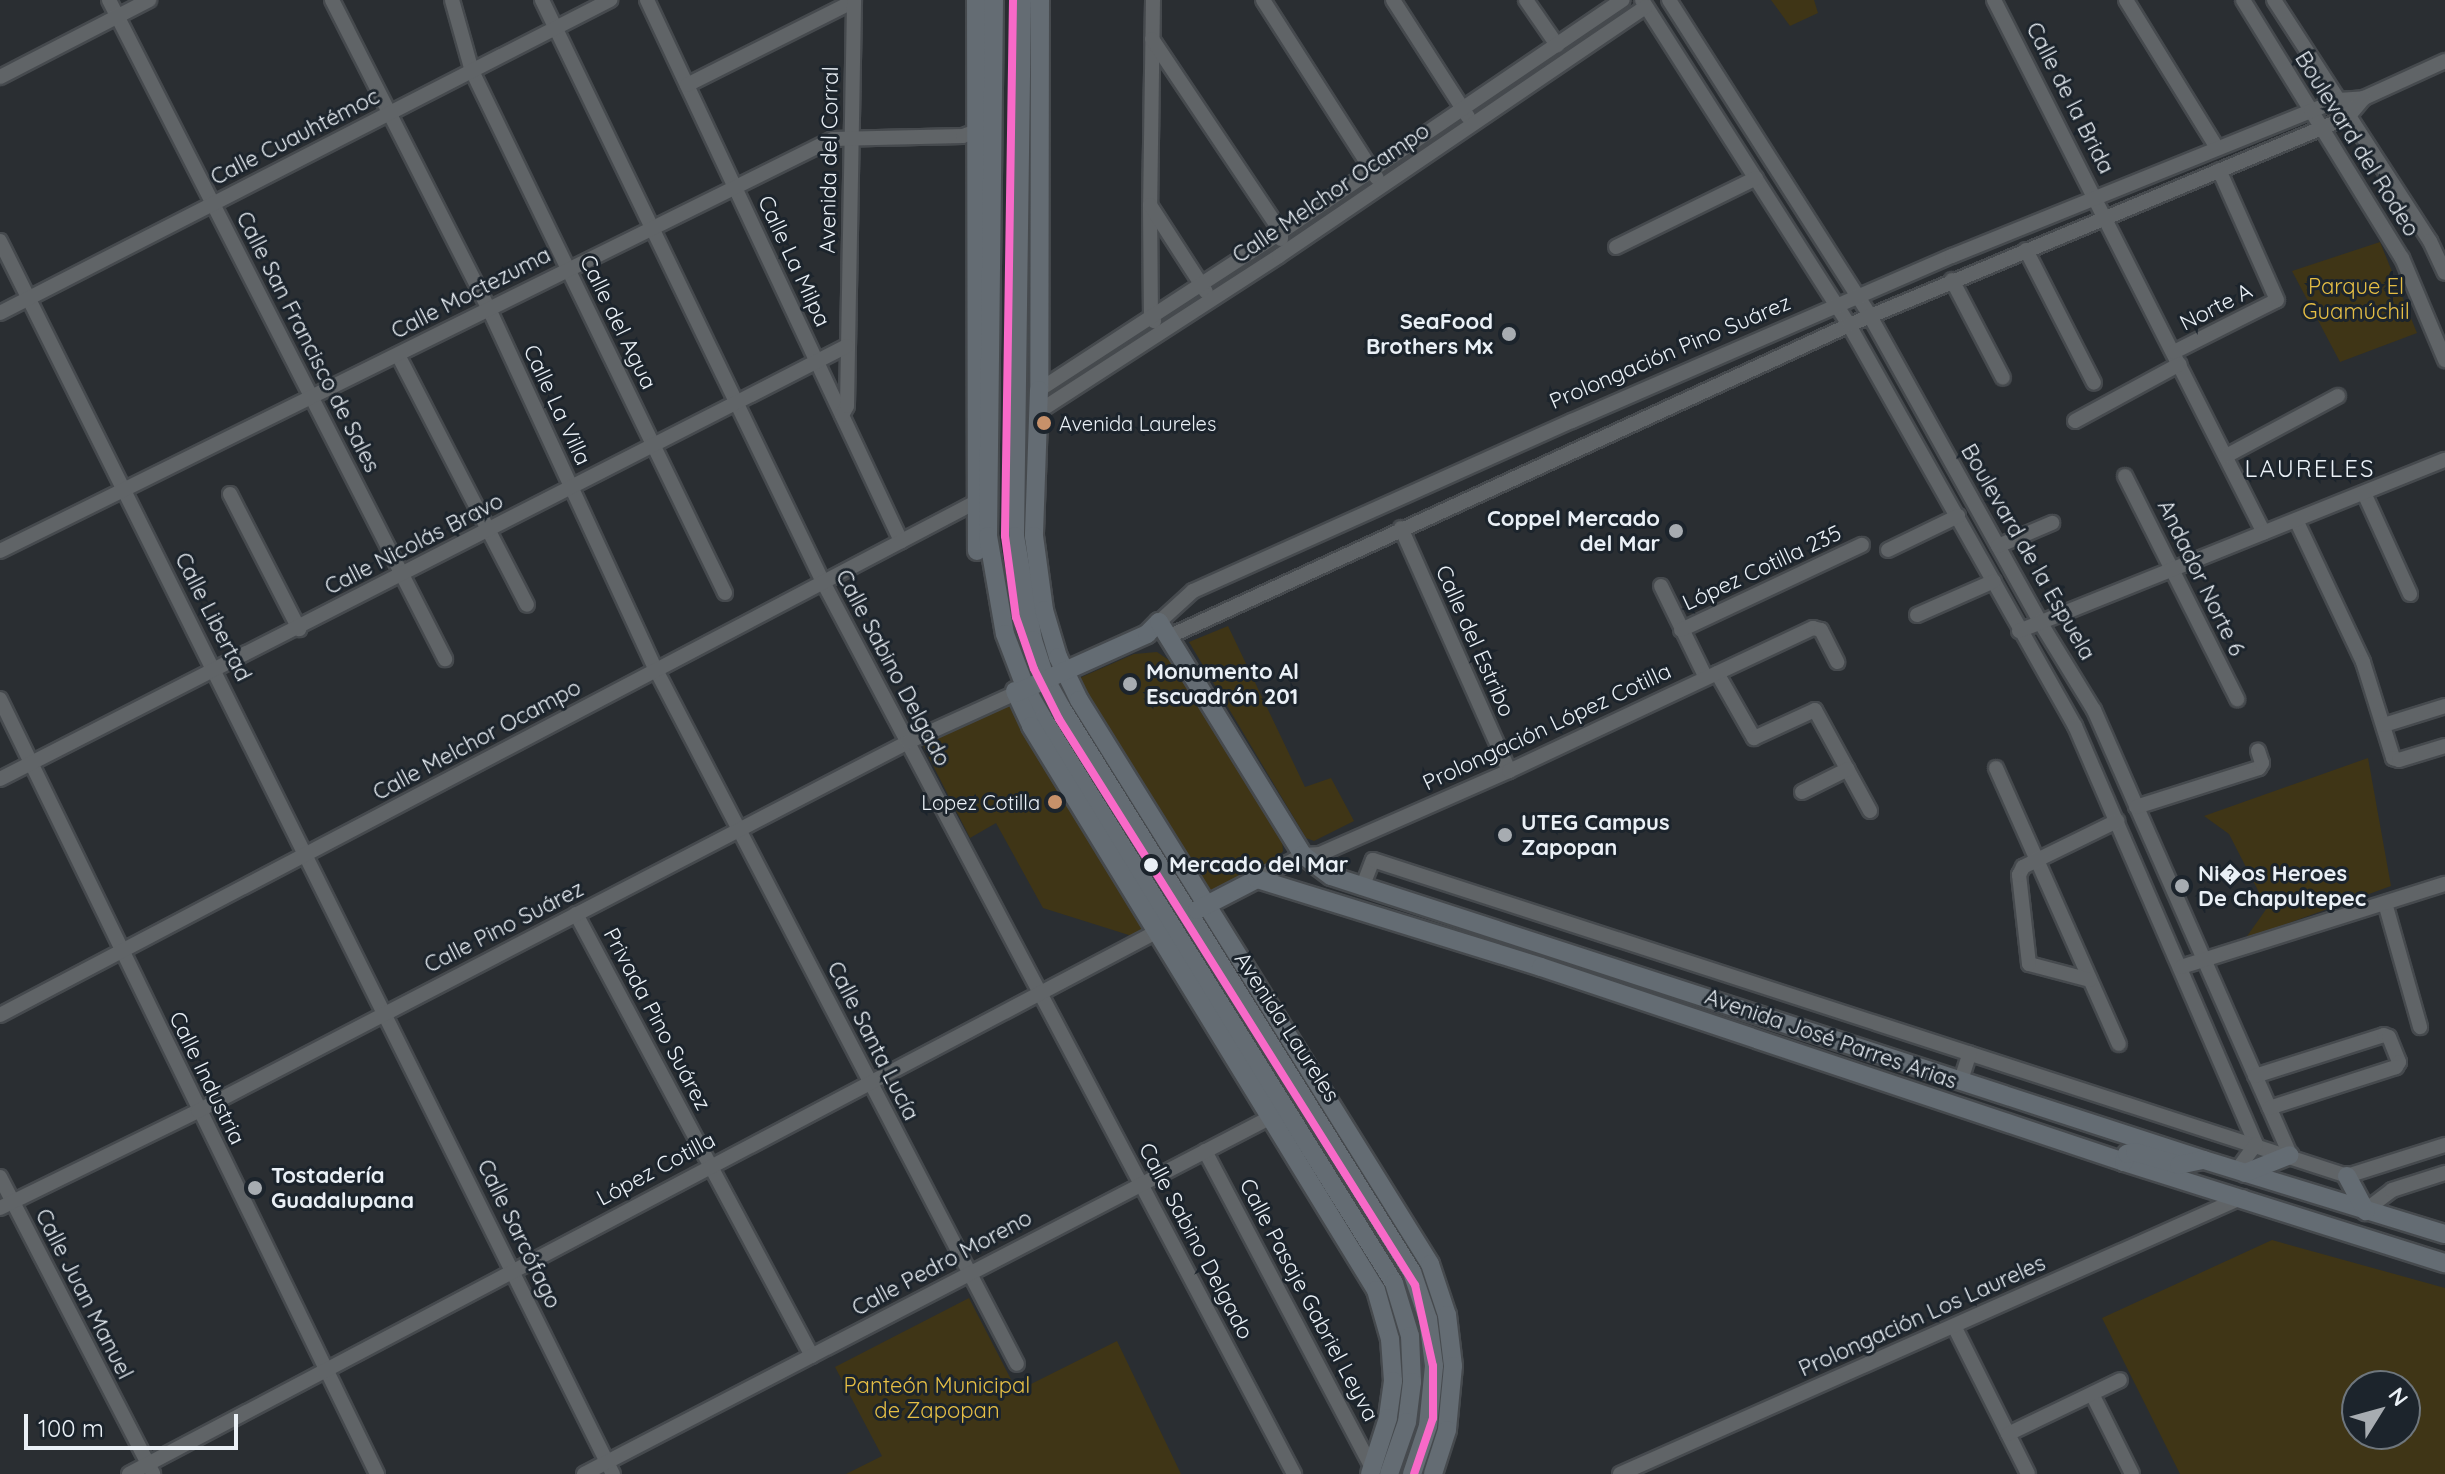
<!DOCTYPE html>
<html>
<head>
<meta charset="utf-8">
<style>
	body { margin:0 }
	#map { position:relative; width:2445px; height:1474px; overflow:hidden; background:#2a2e32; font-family:Quicksand,sans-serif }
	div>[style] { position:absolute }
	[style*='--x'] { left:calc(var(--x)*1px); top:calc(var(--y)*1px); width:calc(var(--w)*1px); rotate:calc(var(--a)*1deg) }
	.green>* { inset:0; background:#3f3516 }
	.roads { filter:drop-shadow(2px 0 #464a4e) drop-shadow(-2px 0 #464a4e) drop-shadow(0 2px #464a4e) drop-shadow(0 -2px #464a4e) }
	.minor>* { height:14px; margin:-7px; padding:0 7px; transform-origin:7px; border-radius:7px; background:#606467 }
	.major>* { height:18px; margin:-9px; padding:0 9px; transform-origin:9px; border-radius:9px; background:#646c73 }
	.metro-1>* { height:8px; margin:-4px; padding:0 4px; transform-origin:4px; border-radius:4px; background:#f869c8 }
	.dots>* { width:22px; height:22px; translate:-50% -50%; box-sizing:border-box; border:4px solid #1c242c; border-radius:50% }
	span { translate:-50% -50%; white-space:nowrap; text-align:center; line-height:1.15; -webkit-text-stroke:6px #1c242c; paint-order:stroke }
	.bus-label { font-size:20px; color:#eaf0f6 }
	.left { translate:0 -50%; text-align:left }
	.right { translate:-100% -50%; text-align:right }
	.street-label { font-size:22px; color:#eaf0f6 }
	.park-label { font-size:22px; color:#e5be45 }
	.poi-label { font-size:22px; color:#eaf0f6; font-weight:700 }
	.stop-label { font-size:22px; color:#eaf0f6; font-weight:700 }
	.neighbourhood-label { font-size:24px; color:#eaf0f6; letter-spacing:2px }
	.north { position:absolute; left:2341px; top:1370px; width:80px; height:80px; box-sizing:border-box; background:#1c242c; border:2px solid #6e767d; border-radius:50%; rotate:53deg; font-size:22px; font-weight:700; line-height:32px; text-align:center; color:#eaf0f6 }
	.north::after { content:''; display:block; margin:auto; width:28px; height:36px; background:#a7acb1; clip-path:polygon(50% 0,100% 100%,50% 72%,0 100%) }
	.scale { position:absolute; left:24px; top:1414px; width:214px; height:36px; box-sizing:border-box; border:4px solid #eaf0f6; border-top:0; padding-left:10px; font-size:24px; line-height:28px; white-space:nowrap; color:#eaf0f6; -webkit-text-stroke:6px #1c242c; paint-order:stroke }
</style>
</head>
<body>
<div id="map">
	<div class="green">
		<i style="clip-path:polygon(1771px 0,1814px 0,1818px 13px,1790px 26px)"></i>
		<i style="clip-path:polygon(2380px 242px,2417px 333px,2340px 362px,2292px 271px)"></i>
		<i style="clip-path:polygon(1228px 626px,1305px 787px,1331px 778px,1354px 821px,1314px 841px,1306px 838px,1189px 642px)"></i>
		<i style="clip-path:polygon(1157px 652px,1182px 669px,1282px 839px,1283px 851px,1275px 861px,1218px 891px,1207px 889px,1075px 680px,1134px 654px)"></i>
		<i style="clip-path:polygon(1010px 702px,1147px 928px,1132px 936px,1043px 908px,996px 823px,970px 838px,923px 746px)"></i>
		<i style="clip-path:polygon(2368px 758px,2391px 886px,2245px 939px,2267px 908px,2229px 834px,2204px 816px)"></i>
		<i style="clip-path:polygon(evenodd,2272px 1240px,2445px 1288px,2445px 1474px,2180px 1474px,2102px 1318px,2272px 1240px,2357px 1386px,2405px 1386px,2405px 1434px,2357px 1434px,2357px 1386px)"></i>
		<i style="clip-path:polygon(969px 1298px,1017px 1391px,1117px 1341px,1181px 1474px,846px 1474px,882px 1456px,835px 1367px)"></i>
	</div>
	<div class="roads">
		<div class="minor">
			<i style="--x:109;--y:0;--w:740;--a:62.98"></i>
			<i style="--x:332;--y:0;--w:347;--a:63.1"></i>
			<i style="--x:489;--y:309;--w:398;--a:65.2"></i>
			<i style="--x:656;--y:670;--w:782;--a:62.52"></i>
			<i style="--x:452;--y:0;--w:74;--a:74.3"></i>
			<i style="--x:472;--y:71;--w:580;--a:64.14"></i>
			<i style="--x:542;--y:0;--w:646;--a:64.23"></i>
			<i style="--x:823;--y:582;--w:1009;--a:62.16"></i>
			<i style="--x:647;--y:0;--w:598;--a:64.85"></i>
			<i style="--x:1153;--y:0;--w:205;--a:90.8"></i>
			<i style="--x:1150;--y:205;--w:111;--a:89.5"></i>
			<i style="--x:1151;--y:316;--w:6;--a:59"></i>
			<i style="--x:1263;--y:0;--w:211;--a:57.4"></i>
			<i style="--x:1393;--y:0;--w:139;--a:57.3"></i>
			<i style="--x:1526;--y:0;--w:55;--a:55.4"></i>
			<i style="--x:1642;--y:0;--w:385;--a:57.5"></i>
			<i style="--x:1849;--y:325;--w:460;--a:60.6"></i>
			<i style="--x:2075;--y:726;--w:456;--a:66.6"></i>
			<i style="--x:1669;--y:0;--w:375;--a:57.5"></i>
			<i style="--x:1870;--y:316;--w:350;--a:60.9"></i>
			<i style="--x:2040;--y:622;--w:103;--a:58.5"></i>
			<i style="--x:2094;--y:710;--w:486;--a:66.2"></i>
			<i style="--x:1994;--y:0;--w:597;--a:63.13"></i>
			<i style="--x:2126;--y:0;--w:174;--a:58.4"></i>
			<i style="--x:2243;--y:0;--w:303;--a:58.4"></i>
			<i style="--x:2402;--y:258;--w:111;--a:67.1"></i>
			<i style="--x:2274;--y:0;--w:287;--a:57.1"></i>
			<i style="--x:2430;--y:241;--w:35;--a:65"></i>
			<i style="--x:1152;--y:39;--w:232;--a:56.2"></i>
			<i style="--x:1281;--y:232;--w:7;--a:90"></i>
			<i style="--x:0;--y:77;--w:168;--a:-27.3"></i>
			<i style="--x:687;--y:85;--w:187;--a:-26.7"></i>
			<i style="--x:1150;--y:205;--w:103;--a:57.2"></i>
			<i style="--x:0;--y:241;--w:1377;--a:63.57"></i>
			<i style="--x:1616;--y:247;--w:156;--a:-26.2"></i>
			<i style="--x:2026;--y:250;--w:149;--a:62.9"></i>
			<i style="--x:1952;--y:280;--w:110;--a:62.5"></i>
			<i style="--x:0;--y:313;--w:686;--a:-27.16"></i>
			<i style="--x:2174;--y:352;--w:115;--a:-26.8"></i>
			<i style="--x:2277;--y:300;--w:142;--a:-114"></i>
			<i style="--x:398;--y:355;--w:281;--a:62.7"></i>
			<i style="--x:1039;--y:390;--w:289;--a:-33.1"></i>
			<i style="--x:1281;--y:232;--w:413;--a:-34.2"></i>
			<i style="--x:1038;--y:412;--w:287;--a:-32.9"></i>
			<i style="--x:1279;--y:256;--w:443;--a:-34.2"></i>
			<i style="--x:842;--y:415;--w:10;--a:-61"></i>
			<i style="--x:847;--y:406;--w:406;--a:-89"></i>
			<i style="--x:2075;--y:421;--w:119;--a:-28.5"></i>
			<i style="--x:2226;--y:456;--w:127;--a:-28.2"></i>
			<i style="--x:2125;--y:476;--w:250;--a:63.3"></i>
			<i style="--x:2364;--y:493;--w:111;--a:65.5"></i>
			<i style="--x:230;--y:494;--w:152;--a:62.9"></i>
			<i style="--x:2296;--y:520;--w:157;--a:64.7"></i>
			<i style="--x:2363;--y:662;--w:101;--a:72.6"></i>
			<i style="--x:2393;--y:758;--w:6;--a:18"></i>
			<i style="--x:2399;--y:760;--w:48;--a:-16.9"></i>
			<i style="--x:1401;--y:528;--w:266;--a:66"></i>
			<i style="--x:1998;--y:546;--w:59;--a:-23.1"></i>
			<i style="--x:1888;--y:550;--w:78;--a:-25.9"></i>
			<i style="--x:0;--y:551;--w:929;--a:-26.32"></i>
			<i style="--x:833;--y:139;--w:130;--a:-1.3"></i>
			<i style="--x:963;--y:136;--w:14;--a:-21"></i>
			<i style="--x:1661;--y:586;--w:102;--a:63.9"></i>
			<i style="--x:1917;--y:615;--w:84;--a:-23.8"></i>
			<i style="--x:1159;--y:622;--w:46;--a:-42.4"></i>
			<i style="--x:1193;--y:591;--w:415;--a:-24.2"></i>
			<i style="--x:1572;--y:421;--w:414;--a:-23.5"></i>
			<i style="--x:1952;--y:256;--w:387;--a:-22"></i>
			<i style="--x:2311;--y:111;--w:29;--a:-22"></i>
			<i style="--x:2338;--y:100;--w:26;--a:-4"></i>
			<i style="--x:2364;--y:98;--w:89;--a:-24.6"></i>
			<i style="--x:1681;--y:630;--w:200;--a:-25.2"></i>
			<i style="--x:2019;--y:631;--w:459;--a:-21.9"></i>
			<i style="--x:1168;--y:637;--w:749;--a:-24.61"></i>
			<i style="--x:1849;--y:325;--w:541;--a:-22.63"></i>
			<i style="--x:2348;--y:117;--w:25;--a:-50"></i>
			<i style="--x:1717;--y:673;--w:75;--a:60.4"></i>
			<i style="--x:1754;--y:738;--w:67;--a:-24.7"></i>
			<i style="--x:1815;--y:710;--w:115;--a:61.4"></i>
			<i style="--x:0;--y:699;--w:862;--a:64.06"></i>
			<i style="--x:2384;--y:725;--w:64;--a:-17.3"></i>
			<i style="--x:1996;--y:768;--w:302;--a:66"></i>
			<i style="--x:0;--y:779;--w:951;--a:-27.08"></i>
			<i style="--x:1802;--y:792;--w:51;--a:-26.6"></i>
			<i style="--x:2136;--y:807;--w:129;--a:-17.6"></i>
			<i style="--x:2259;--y:768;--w:6;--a:-59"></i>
			<i style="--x:2262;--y:763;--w:13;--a:-108"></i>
			<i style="--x:1257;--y:879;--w:52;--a:-27.6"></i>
			<i style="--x:1303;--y:855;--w:17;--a:-3"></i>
			<i style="--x:1320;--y:854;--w:206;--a:-23.7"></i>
			<i style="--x:1509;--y:771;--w:336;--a:-25.2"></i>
			<i style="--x:1813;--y:628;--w:8;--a:14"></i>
			<i style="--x:1821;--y:630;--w:36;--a:63"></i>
			<i style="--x:1362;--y:888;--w:30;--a:-69"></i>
			<i style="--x:1373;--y:860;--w:1024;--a:17.97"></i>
			<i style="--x:2347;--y:1176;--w:103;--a:-17.6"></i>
			<i style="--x:2385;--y:903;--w:129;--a:74.2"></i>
			<i style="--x:576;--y:914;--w:501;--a:61.9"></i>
			<i style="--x:2181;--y:967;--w:277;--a:-17.5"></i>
			<i style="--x:2090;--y:980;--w:63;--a:-165.3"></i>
			<i style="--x:2029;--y:964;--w:90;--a:-96.4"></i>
			<i style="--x:2019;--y:875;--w:9;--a:-63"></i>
			<i style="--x:2023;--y:867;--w:105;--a:-26.1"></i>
			<i style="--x:0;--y:1015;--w:1100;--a:-27.73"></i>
			<i style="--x:2255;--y:1076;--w:135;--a:-17.6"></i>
			<i style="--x:2384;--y:1035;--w:5;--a:22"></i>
			<i style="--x:2389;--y:1037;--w:27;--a:68"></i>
			<i style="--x:2399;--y:1062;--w:6;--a:121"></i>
			<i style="--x:2396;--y:1067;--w:133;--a:162.1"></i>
			<i style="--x:1961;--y:1080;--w:28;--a:-72"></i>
			<i style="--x:1205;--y:1151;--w:361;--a:62.2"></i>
			<i style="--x:2237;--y:1170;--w:32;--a:-54"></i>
			<i style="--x:0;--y:1177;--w:334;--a:62.7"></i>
			<i style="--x:0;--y:1208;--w:220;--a:-26.1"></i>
			<i style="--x:198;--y:1111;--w:800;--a:-27.46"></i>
			<i style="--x:908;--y:742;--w:119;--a:-24.4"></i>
			<i style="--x:2367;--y:1209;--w:31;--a:-37"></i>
			<i style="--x:2392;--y:1190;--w:56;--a:-17.8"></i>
			<i style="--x:1954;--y:1326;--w:165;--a:63.4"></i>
			<i style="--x:2092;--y:1394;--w:89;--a:63.4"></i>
			<i style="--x:2008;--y:1434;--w:124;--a:-25.7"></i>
			<i style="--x:129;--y:1474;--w:1161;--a:-27.82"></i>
			<i style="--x:584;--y:1474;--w:783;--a:-27.45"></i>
			<i style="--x:1620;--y:1474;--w:682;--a:-23.97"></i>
		</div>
		<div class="major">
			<i style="--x:976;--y:0;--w:551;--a:89.9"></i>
			<i style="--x:994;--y:0;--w:536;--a:90.64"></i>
			<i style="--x:988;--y:536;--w:99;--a:80.2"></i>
			<i style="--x:1005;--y:634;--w:59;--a:69.1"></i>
			<i style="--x:1026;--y:689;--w:34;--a:60"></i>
			<i style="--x:1043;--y:719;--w:664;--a:58.1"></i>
			<i style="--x:1394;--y:1283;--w:55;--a:73.2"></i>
			<i style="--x:1410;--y:1336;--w:46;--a:87.5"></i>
			<i style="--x:1412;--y:1382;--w:40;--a:97.1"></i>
			<i style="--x:1407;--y:1422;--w:55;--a:109.1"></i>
			<i style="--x:1022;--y:0;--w:536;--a:90.75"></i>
			<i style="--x:1015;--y:536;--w:106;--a:80.2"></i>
			<i style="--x:1033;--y:640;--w:42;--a:72"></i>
			<i style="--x:1046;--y:680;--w:33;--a:61"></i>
			<i style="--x:1062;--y:709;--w:663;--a:58.13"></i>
			<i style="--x:1412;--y:1272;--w:50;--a:71.2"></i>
			<i style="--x:1428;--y:1319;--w:47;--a:82.7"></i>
			<i style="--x:1434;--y:1366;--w:60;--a:95.7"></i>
			<i style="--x:1428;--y:1426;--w:51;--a:108.4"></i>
			<i style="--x:1040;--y:0;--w:390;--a:90.1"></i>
			<i style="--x:1039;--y:390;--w:146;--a:92"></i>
			<i style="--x:1034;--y:536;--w:75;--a:82.3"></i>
			<i style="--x:1044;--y:610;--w:49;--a:73.4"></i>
			<i style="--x:1058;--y:657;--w:48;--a:64"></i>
			<i style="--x:1079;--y:700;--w:664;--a:58.1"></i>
			<i style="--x:1430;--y:1264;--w:54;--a:71.6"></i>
			<i style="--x:1447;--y:1315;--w:51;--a:83.3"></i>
			<i style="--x:1453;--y:1366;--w:64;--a:95.4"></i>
			<i style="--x:1447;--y:1430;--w:46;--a:107.7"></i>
			<i style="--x:1015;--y:691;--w:38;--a:65"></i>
			<i style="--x:1031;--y:726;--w:661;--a:58.55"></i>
			<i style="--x:1376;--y:1290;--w:51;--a:74.1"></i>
			<i style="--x:1390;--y:1339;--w:42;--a:85.9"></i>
			<i style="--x:1393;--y:1381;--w:37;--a:98"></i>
			<i style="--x:1388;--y:1418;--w:59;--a:107.8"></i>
			<i style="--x:1016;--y:693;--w:144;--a:-24.2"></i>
			<i style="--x:1147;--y:634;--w:17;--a:-45"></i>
			<i style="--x:1159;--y:622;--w:274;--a:58.3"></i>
			<i style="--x:1303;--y:855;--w:35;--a:37"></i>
			<i style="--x:1331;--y:876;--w:918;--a:18.02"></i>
			<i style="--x:2204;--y:1160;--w:252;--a:17.1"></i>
			<i style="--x:1197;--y:910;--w:68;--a:-27.3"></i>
			<i style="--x:1257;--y:879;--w:297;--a:17.2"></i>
			<i style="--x:1541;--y:967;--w:615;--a:18.49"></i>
			<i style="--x:2124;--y:1162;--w:337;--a:17.5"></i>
			<i style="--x:2124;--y:1162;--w:9;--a:-69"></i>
			<i style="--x:2127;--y:1154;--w:8;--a:-14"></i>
			<i style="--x:2135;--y:1152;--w:46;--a:16.5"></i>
			<i style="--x:2179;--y:1165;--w:24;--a:-12"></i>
			<i style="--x:2245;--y:1173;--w:48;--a:-21.8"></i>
			<i style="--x:2347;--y:1176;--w:40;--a:62"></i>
		</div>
	</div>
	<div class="metro-1">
		<i style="--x:1013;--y:0;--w:536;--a:90.86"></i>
		<i style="--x:1005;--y:536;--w:82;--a:82.3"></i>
		<i style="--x:1016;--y:617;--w:55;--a:70.9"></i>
		<i style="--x:1034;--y:669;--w:56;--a:63.4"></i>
		<i style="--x:1059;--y:719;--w:669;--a:57.83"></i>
		<i style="--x:1415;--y:1285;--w:83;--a:77.5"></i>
		<i style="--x:1433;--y:1366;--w:52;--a:90"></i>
		<i style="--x:1433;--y:1418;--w:59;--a:108.7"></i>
	</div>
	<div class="dots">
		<i style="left:1509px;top:334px;background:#a7acb1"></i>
		<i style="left:1044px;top:423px;background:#c7916a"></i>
		<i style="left:1676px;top:531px;background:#a7acb1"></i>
		<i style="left:1130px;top:684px;background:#a7acb1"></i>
		<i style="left:1055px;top:802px;background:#c7916a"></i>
		<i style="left:1505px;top:835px;background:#a7acb1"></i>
		<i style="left:1151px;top:865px;background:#eaf0f6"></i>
		<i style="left:2182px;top:886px;background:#a7acb1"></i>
		<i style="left:255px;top:1188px;background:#a7acb1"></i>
	</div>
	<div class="bus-label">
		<span class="left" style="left:1059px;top:423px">Avenida Laureles</span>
		<span class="right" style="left:1040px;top:802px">Lopez Cotilla</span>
	</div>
	<div class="street-label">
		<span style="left:2070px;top:98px;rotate:63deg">Calle de la Brida</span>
		<span style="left:295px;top:137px;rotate:-27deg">Calle Cuauhtémoc</span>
		<span style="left:2357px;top:144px;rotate:58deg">Boulevard del Rodeo</span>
		<span style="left:829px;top:160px;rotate:-89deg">Avenida del Corral</span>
		<span style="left:1331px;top:193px;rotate:-34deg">Calle Melchor Ocampo</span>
		<span style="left:794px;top:261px;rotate:65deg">Calle La Milpa</span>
		<span style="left:471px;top:293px;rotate:-27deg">Calle Moctezuma</span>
		<span style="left:2216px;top:307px;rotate:-27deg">Norte A</span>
		<span style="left:618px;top:322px;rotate:64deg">Calle del Agua</span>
		<span style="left:308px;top:342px;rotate:63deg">Calle San Francisco de Sales</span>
		<span style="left:1670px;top:352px;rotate:-23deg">Prolongación Pino Suárez</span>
		<span style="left:557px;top:405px;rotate:65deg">Calle La Villa</span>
		<span style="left:414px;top:544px;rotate:-27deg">Calle Nicolás Bravo</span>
		<span style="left:2028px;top:552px;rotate:60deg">Boulevard de la Espuela</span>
		<span style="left:1762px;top:568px;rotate:-25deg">López Cotilla 235</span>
		<span style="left:2201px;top:578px;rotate:64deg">Andador Norte 6</span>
		<span style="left:213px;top:617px;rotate:63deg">Calle Libertad</span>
		<span style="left:1475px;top:641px;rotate:66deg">Calle del Estribo</span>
		<span style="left:893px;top:668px;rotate:62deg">Calle Sabino Delgado</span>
		<span style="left:1547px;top:727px;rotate:-25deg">Prolongación López Cotilla</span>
		<span style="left:477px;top:740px;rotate:-28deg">Calle Melchor Ocampo</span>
		<span style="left:504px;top:927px;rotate:-27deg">Calle Pino Suárez</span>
		<span style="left:657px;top:1019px;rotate:62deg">Privada Pino Suárez</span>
		<span style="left:1287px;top:1027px;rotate:57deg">Avenida Laureles</span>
		<span style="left:1831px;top:1039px;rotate:19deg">Avenida José Parres Arias</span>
		<span style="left:873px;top:1041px;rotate:63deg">Calle Santa Lucía</span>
		<span style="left:207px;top:1078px;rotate:64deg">Calle Industria</span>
		<span style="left:656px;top:1169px;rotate:-28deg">López Cotilla</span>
		<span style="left:519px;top:1234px;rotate:64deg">Calle Sarcófago</span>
		<span style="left:1196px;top:1241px;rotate:62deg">Calle Sabino Delgado</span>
		<span style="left:942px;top:1263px;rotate:-28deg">Calle Pedro Moreno</span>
		<span style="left:84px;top:1294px;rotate:63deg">Calle Juan Manuel</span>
		<span style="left:1309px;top:1300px;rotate:62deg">Calle Pasaje Gabriel Leyva</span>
		<span style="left:1922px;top:1316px;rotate:-24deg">Prolongación Los Laureles</span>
	</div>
	<div class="park-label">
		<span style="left:2356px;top:299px">Parque El<br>Guamúchil</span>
		<span style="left:937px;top:1398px">Panteón Municipal<br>de Zapopan</span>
	</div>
	<div class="poi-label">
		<span class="right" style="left:1493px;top:334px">SeaFood<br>Brothers Mx</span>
		<span class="right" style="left:1660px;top:531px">Coppel Mercado<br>del Mar</span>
		<span class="left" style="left:1146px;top:684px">Monumento Al<br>Escuadrón 201</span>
		<span class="left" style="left:1521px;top:835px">UTEG Campus<br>Zapopan</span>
		<span class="left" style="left:2198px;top:886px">Ni�os Heroes<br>De Chapultepec</span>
		<span class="left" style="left:271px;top:1188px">Tostadería<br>Guadalupana</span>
	</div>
	<div class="stop-label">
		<span class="left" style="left:1169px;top:865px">Mercado del Mar</span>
	</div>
	<div class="neighbourhood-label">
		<span style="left:2310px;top:469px">LAURELES</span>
	</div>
	<div class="north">N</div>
	<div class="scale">100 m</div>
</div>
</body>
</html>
